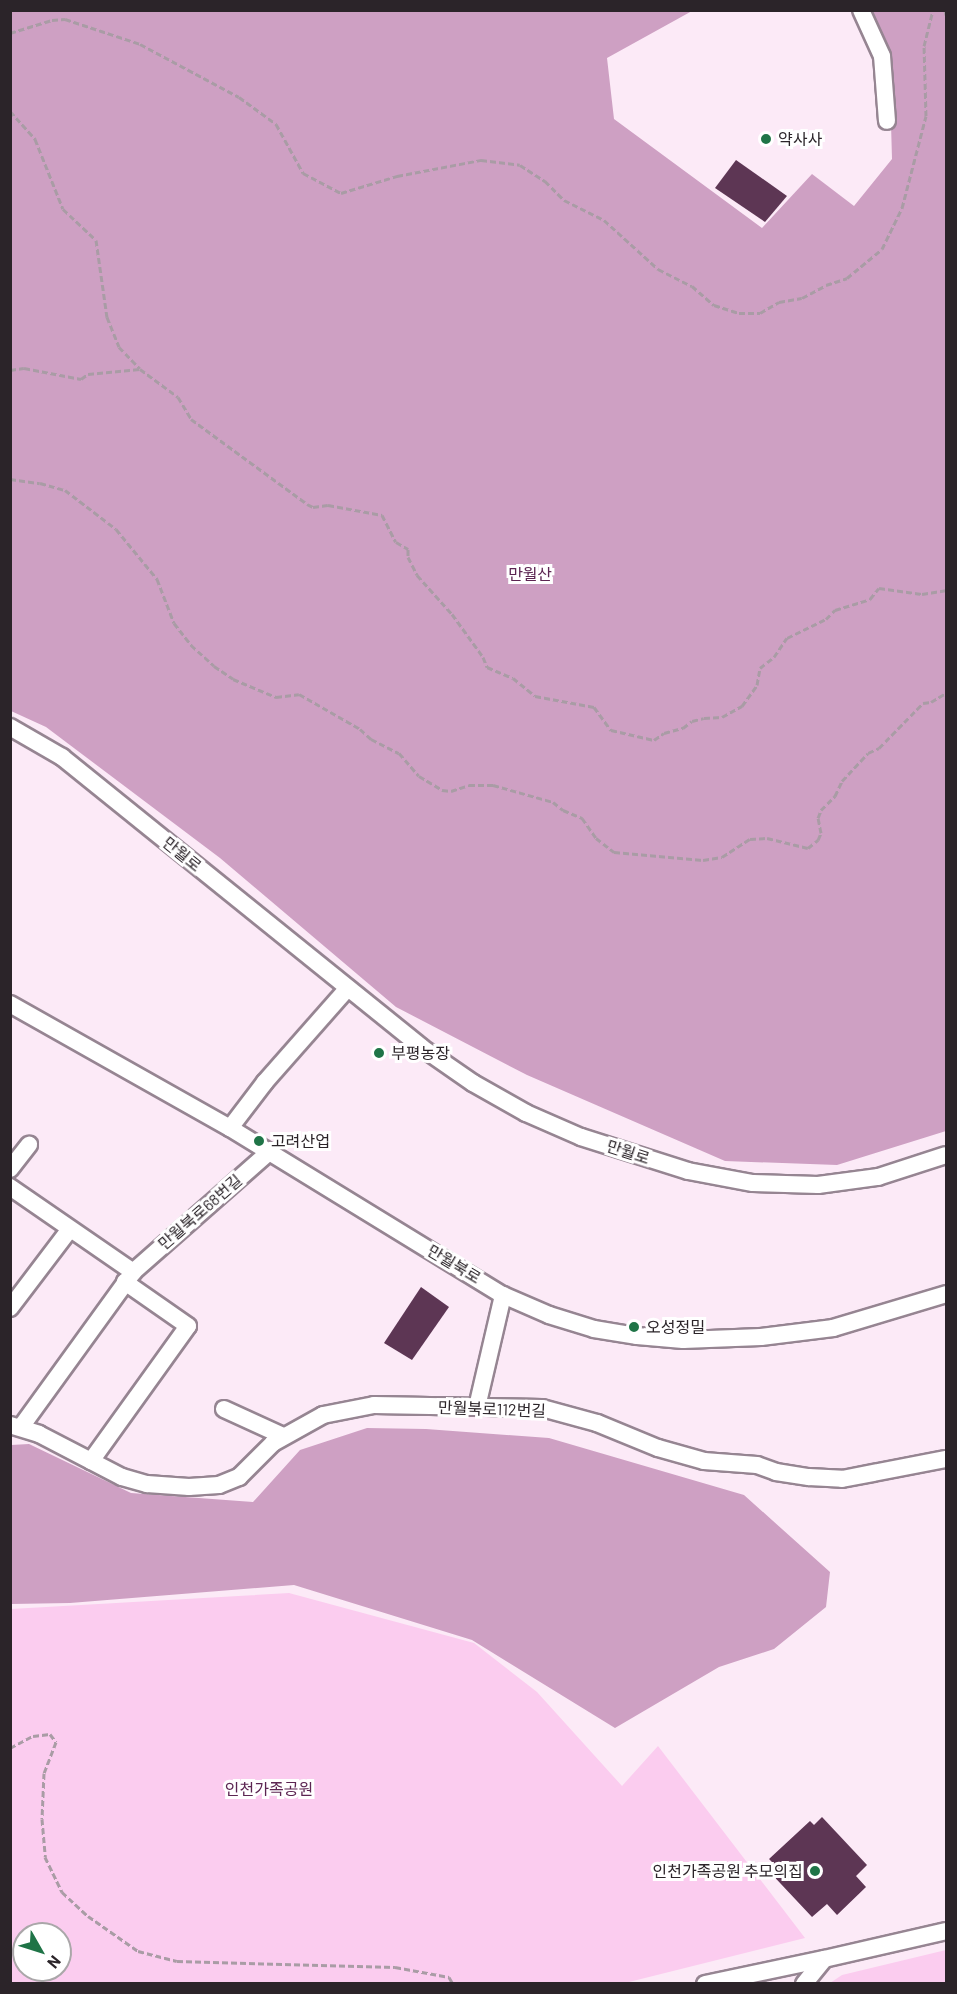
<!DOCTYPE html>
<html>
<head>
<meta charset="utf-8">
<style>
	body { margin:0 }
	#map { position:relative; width:957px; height:1994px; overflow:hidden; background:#fceaf7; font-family:Barlow,"Noto Sans KR",sans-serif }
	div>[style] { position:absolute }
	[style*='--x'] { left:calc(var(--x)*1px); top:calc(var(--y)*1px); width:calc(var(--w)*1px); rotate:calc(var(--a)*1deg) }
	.green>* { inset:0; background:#fbccef }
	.forest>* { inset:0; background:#cea0c3 }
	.building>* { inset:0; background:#5d3654 }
	.path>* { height:3px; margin-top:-1.5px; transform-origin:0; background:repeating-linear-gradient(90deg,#a99ca5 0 6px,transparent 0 9px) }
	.roads { filter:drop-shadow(2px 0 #968592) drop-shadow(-2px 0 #968592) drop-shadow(0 2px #968592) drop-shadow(0 -2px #968592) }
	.minor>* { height:16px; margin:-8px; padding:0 8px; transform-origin:8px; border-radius:8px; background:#fff }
	.dots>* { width:16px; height:16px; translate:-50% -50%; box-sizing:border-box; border:3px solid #fff; border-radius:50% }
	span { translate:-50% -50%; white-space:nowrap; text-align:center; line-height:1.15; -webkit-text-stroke:6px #fff; paint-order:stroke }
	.poi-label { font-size:16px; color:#2b2429 }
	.left { translate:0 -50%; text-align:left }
	.right { translate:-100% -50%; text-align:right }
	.park-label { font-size:16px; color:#5c2552 }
	.street-label { font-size:16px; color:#2b2429 }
	.frame { position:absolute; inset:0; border:12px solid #2b2429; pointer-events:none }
	.north { position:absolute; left:12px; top:1922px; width:60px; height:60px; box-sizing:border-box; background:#fff; border:2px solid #aaa7a9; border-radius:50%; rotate:129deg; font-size:16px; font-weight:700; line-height:24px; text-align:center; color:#2b2429 }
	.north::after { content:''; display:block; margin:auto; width:21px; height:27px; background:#1f7447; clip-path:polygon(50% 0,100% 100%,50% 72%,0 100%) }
</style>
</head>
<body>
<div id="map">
	<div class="green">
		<i style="clip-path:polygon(evenodd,289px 1593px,474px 1643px,537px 1692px,622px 1786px,658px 1746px,805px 1938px,621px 1984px,11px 1983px,11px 1609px,289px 1593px,24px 1934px,60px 1934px,60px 1970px,24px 1970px,24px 1934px)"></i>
		<i style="clip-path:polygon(946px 1950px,946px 1983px,830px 1983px,842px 1975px)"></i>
	</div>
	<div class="forest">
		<i style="clip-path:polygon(11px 11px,692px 11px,607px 58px,614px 119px,762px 228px,812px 174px,854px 206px,892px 159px,889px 53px,869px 11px,946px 11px,946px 1131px,837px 1165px,725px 1161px,527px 1075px,396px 1007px,220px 858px,46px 727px,11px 711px)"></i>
		<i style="clip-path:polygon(367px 1428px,426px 1429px,549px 1438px,744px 1495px,830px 1572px,826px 1607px,774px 1649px,719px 1667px,615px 1728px,472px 1640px,294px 1585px,70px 1603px,11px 1604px,11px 1445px,29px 1444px,131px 1493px,253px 1502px,300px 1450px)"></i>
	</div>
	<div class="building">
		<i style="clip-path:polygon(736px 160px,787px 196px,765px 222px,715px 188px)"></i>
		<i style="clip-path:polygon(421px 1287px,449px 1307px,412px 1360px,384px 1343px)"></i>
		<i style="clip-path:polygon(822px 1817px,867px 1865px,856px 1876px,866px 1887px,837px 1915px,827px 1904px,812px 1917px,765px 1867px,772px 1862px,769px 1859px,810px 1821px,814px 1825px)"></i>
	</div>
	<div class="path">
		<i style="--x:945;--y:10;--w:5;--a:79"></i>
		<i style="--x:10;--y:33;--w:44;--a:-17.2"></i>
		<i style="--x:52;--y:20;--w:13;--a:-4"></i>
		<i style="--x:65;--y:19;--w:79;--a:18.4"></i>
		<i style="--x:140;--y:44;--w:112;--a:28.2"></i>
		<i style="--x:239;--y:97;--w:46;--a:36.1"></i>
		<i style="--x:276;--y:124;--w:56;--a:61.1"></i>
		<i style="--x:303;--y:173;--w:43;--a:27.8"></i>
		<i style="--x:341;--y:193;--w:59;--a:-16.9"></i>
		<i style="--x:397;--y:176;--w:86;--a:-10.8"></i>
		<i style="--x:481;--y:160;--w:39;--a:7"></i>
		<i style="--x:520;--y:165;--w:30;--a:33"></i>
		<i style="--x:545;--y:181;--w:27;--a:45"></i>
		<i style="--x:564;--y:200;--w:45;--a:26.6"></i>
		<i style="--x:604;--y:220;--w:73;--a:42.2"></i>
		<i style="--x:658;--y:269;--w:38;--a:27"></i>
		<i style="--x:692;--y:286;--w:29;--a:41"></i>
		<i style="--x:714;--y:305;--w:26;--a:18"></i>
		<i style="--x:739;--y:313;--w:21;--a:0"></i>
		<i style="--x:760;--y:313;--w:22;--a:-30"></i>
		<i style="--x:779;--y:302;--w:23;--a:-10"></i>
		<i style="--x:802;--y:298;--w:27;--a:-28"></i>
		<i style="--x:826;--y:285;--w:22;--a:-18"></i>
		<i style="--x:847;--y:278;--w:45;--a:-39.6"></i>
		<i style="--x:882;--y:249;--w:46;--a:-64"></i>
		<i style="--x:902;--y:208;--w:95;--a:-75.4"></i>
		<i style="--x:926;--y:116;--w:70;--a:-91.6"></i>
		<i style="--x:924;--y:46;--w:37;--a:-76"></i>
		<i style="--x:10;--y:111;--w:38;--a:48"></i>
		<i style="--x:35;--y:139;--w:75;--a:68.2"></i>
		<i style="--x:63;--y:209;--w:45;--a:43.2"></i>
		<i style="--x:96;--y:240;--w:78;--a:81.9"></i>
		<i style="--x:107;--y:317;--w:32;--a:68"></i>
		<i style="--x:119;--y:347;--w:30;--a:46"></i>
		<i style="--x:10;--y:370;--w:14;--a:-8"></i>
		<i style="--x:24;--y:368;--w:58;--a:10.9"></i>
		<i style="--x:81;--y:379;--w:9;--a:-36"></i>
		<i style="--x:88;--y:374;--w:52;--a:-5.5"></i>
		<i style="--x:140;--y:369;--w:47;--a:36.4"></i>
		<i style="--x:178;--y:397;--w:26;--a:59"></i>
		<i style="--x:191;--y:419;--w:144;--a:36.2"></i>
		<i style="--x:307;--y:504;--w:7;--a:27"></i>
		<i style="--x:313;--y:507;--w:15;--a:-8"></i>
		<i style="--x:328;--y:505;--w:55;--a:10.5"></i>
		<i style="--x:382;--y:515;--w:30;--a:63"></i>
		<i style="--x:396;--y:542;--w:14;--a:30"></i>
		<i style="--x:408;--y:549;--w:8;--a:90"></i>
		<i style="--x:408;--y:557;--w:20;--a:63"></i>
		<i style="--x:417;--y:575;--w:52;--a:48.1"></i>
		<i style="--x:452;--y:614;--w:53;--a:54.2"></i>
		<i style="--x:483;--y:657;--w:11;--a:68"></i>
		<i style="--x:487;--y:667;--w:28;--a:23"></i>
		<i style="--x:513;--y:678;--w:28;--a:39"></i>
		<i style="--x:535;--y:696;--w:60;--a:10.6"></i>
		<i style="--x:594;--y:707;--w:29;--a:54"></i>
		<i style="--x:611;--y:730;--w:44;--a:13.1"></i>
		<i style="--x:654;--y:740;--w:12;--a:-35"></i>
		<i style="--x:664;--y:733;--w:20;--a:-15"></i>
		<i style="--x:683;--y:728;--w:11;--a:-38"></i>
		<i style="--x:692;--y:721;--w:12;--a:-14"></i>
		<i style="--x:704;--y:718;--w:18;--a:-3"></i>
		<i style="--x:722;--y:717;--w:23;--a:-29"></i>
		<i style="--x:742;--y:706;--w:26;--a:-54"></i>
		<i style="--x:757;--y:685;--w:17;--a:-80"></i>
		<i style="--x:760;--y:668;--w:18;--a:-38"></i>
		<i style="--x:774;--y:657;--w:23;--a:-56"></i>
		<i style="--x:787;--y:638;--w:43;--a:-26"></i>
		<i style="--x:826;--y:619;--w:13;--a:-45"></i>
		<i style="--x:835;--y:610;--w:37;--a:-17"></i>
		<i style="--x:870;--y:599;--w:14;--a:-51"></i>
		<i style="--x:879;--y:588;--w:43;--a:7.9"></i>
		<i style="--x:922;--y:594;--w:24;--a:-9"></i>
		<i style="--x:10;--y:479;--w:30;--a:8"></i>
		<i style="--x:40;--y:483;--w:26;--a:16"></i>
		<i style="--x:65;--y:490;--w:64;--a:37.4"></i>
		<i style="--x:116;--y:529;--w:65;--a:50.6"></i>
		<i style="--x:157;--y:579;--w:47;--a:68.9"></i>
		<i style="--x:174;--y:623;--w:28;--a:52"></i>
		<i style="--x:191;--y:645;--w:31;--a:42"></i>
		<i style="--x:214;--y:666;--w:23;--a:34"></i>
		<i style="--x:233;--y:679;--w:47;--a:22.7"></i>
		<i style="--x:276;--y:697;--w:23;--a:-7"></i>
		<i style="--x:299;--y:694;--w:70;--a:29.8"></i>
		<i style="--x:360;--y:729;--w:15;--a:42"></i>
		<i style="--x:371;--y:739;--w:31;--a:27"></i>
		<i style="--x:399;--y:753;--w:30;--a:49"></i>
		<i style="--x:419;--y:776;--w:27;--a:31"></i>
		<i style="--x:442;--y:790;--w:9;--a:6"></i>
		<i style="--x:451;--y:791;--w:19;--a:-18"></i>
		<i style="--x:469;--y:785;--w:24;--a:0"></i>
		<i style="--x:493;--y:785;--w:62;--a:15.8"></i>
		<i style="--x:553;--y:802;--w:13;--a:39"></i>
		<i style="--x:563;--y:810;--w:21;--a:23"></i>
		<i style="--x:582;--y:818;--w:24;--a:55"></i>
		<i style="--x:596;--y:838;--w:23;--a:38"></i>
		<i style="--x:614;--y:852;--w:89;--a:5.1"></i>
		<i style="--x:703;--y:860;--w:19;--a:-9"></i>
		<i style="--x:722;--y:857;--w:33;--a:-33"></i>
		<i style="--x:750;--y:839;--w:17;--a:-3"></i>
		<i style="--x:767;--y:838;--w:42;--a:13.7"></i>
		<i style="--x:808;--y:848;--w:13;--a:-39"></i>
		<i style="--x:818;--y:840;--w:8;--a:-67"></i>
		<i style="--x:821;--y:833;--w:15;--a:-101"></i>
		<i style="--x:818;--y:818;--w:9;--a:-69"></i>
		<i style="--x:821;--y:810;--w:20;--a:-45"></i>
		<i style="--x:835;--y:796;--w:17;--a:-65"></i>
		<i style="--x:842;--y:781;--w:38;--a:-47"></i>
		<i style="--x:868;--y:753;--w:12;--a:-24"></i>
		<i style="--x:879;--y:748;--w:63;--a:-45.6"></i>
		<i style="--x:923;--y:703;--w:8;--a:-7"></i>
		<i style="--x:931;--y:702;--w:17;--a:-31"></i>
		<i style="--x:10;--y:1748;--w:26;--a:-28"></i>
		<i style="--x:33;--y:1736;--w:17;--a:-7"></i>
		<i style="--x:50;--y:1734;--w:10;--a:53"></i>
		<i style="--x:56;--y:1742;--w:33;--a:111"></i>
		<i style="--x:44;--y:1773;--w:46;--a:92.5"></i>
		<i style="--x:42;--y:1819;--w:38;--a:85"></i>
		<i style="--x:45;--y:1857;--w:39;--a:64"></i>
		<i style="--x:62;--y:1892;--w:35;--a:43"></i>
		<i style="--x:88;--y:1916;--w:61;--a:35"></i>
		<i style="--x:138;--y:1951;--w:40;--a:14.4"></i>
		<i style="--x:177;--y:1961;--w:218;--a:1.6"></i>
		<i style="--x:395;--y:1967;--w:55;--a:10.5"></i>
		<i style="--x:449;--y:1977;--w:8;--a:60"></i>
	</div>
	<div class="roads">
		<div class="minor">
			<i style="--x:861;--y:10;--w:51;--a:65.5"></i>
			<i style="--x:882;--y:56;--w:65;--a:85.6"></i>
			<i style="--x:10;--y:727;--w:60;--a:30"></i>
			<i style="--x:62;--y:757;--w:461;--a:38.9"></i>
			<i style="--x:421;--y:1047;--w:63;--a:34.7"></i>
			<i style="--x:473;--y:1083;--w:61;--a:29.5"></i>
			<i style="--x:526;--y:1113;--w:60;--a:23.6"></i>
			<i style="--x:581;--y:1137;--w:112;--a:17.6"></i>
			<i style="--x:688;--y:1171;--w:66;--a:10.5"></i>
			<i style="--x:753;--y:1183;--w:65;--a:1.8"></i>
			<i style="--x:818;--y:1185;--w:61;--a:-7.6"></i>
			<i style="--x:878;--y:1177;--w:71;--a:-17.9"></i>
			<i style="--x:10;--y:1004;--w:253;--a:29.4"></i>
			<i style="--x:230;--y:1128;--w:320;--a:31.5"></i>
			<i style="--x:503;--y:1295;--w:50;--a:23.5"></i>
			<i style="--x:549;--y:1315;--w:47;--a:17.3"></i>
			<i style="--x:594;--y:1329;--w:44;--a:9.2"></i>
			<i style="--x:637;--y:1336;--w:46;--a:5"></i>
			<i style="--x:683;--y:1340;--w:78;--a:-2.2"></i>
			<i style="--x:761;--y:1337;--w:73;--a:-7.1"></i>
			<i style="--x:833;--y:1328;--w:118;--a:-16.7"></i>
			<i style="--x:230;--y:1128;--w:58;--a:-52.7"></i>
			<i style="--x:265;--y:1082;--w:125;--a:-48.6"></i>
			<i style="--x:10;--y:1169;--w:31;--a:-52"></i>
			<i style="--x:10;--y:1187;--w:150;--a:34.6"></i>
			<i style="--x:10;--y:1308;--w:99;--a:-52.8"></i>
			<i style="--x:477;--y:1407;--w:115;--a:-76.9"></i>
			<i style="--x:224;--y:1409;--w:65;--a:24.6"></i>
			<i style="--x:10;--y:1425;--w:30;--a:17"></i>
			<i style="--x:39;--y:1434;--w:93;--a:27.4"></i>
			<i style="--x:122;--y:1477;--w:26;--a:16"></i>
			<i style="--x:147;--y:1484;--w:42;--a:4.1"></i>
			<i style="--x:189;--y:1487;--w:30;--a:-4"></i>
			<i style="--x:219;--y:1485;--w:22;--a:-22"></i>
			<i style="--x:239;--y:1477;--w:48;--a:-45"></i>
			<i style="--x:273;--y:1443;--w:57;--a:-29.2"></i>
			<i style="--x:323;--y:1415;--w:52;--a:-11.1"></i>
			<i style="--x:374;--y:1405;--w:168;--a:1"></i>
			<i style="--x:542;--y:1408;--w:57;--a:15.3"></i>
			<i style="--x:597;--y:1423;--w:66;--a:22.3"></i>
			<i style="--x:658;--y:1448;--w:48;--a:15.8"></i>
			<i style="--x:704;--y:1461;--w:53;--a:4.3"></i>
			<i style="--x:757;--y:1465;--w:20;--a:20"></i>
			<i style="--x:776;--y:1472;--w:33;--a:9"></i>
			<i style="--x:809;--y:1477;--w:33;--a:3"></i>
			<i style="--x:842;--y:1479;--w:106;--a:-10.9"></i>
			<i style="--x:21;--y:1427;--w:191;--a:-54.1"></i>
			<i style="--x:133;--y:1272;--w:180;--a:-41.4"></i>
			<i style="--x:91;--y:1461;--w:166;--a:-54.3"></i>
			<i style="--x:188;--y:1326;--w:77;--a:-145.1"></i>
			<i style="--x:705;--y:1984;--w:122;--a:-11.9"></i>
			<i style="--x:804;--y:1984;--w:32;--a:-51"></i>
			<i style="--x:824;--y:1959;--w:125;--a:-12.9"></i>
		</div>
	</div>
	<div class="dots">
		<i style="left:766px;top:139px;background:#1f7447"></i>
		<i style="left:379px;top:1053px;background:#1f7447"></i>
		<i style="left:259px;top:1141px;background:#1f7447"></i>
		<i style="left:634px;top:1327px;background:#1f7447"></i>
		<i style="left:815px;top:1871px;background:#1f7447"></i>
	</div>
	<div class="poi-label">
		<span class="left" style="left:778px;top:139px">약사사</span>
		<span class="left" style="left:391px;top:1053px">부평농장</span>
		<span class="left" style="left:271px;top:1141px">고려산업</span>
		<span class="left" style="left:646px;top:1327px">오성정밀</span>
		<span class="right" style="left:803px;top:1871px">인천가족공원 추모의집</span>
	</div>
	<div class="park-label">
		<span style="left:530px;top:574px">만월산</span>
		<span style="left:269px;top:1789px">인천가족공원</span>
	</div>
	<div class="street-label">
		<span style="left:182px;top:854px;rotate:39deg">만월로</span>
		<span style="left:628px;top:1152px;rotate:18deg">만월로</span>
		<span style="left:200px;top:1212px;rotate:-41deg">만월북로68번길</span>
		<span style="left:454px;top:1264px;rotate:31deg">만월북로</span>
		<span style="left:492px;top:1409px;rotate:2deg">만월북로112번길</span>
	</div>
	<div class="frame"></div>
	<div class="north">N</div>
</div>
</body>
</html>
